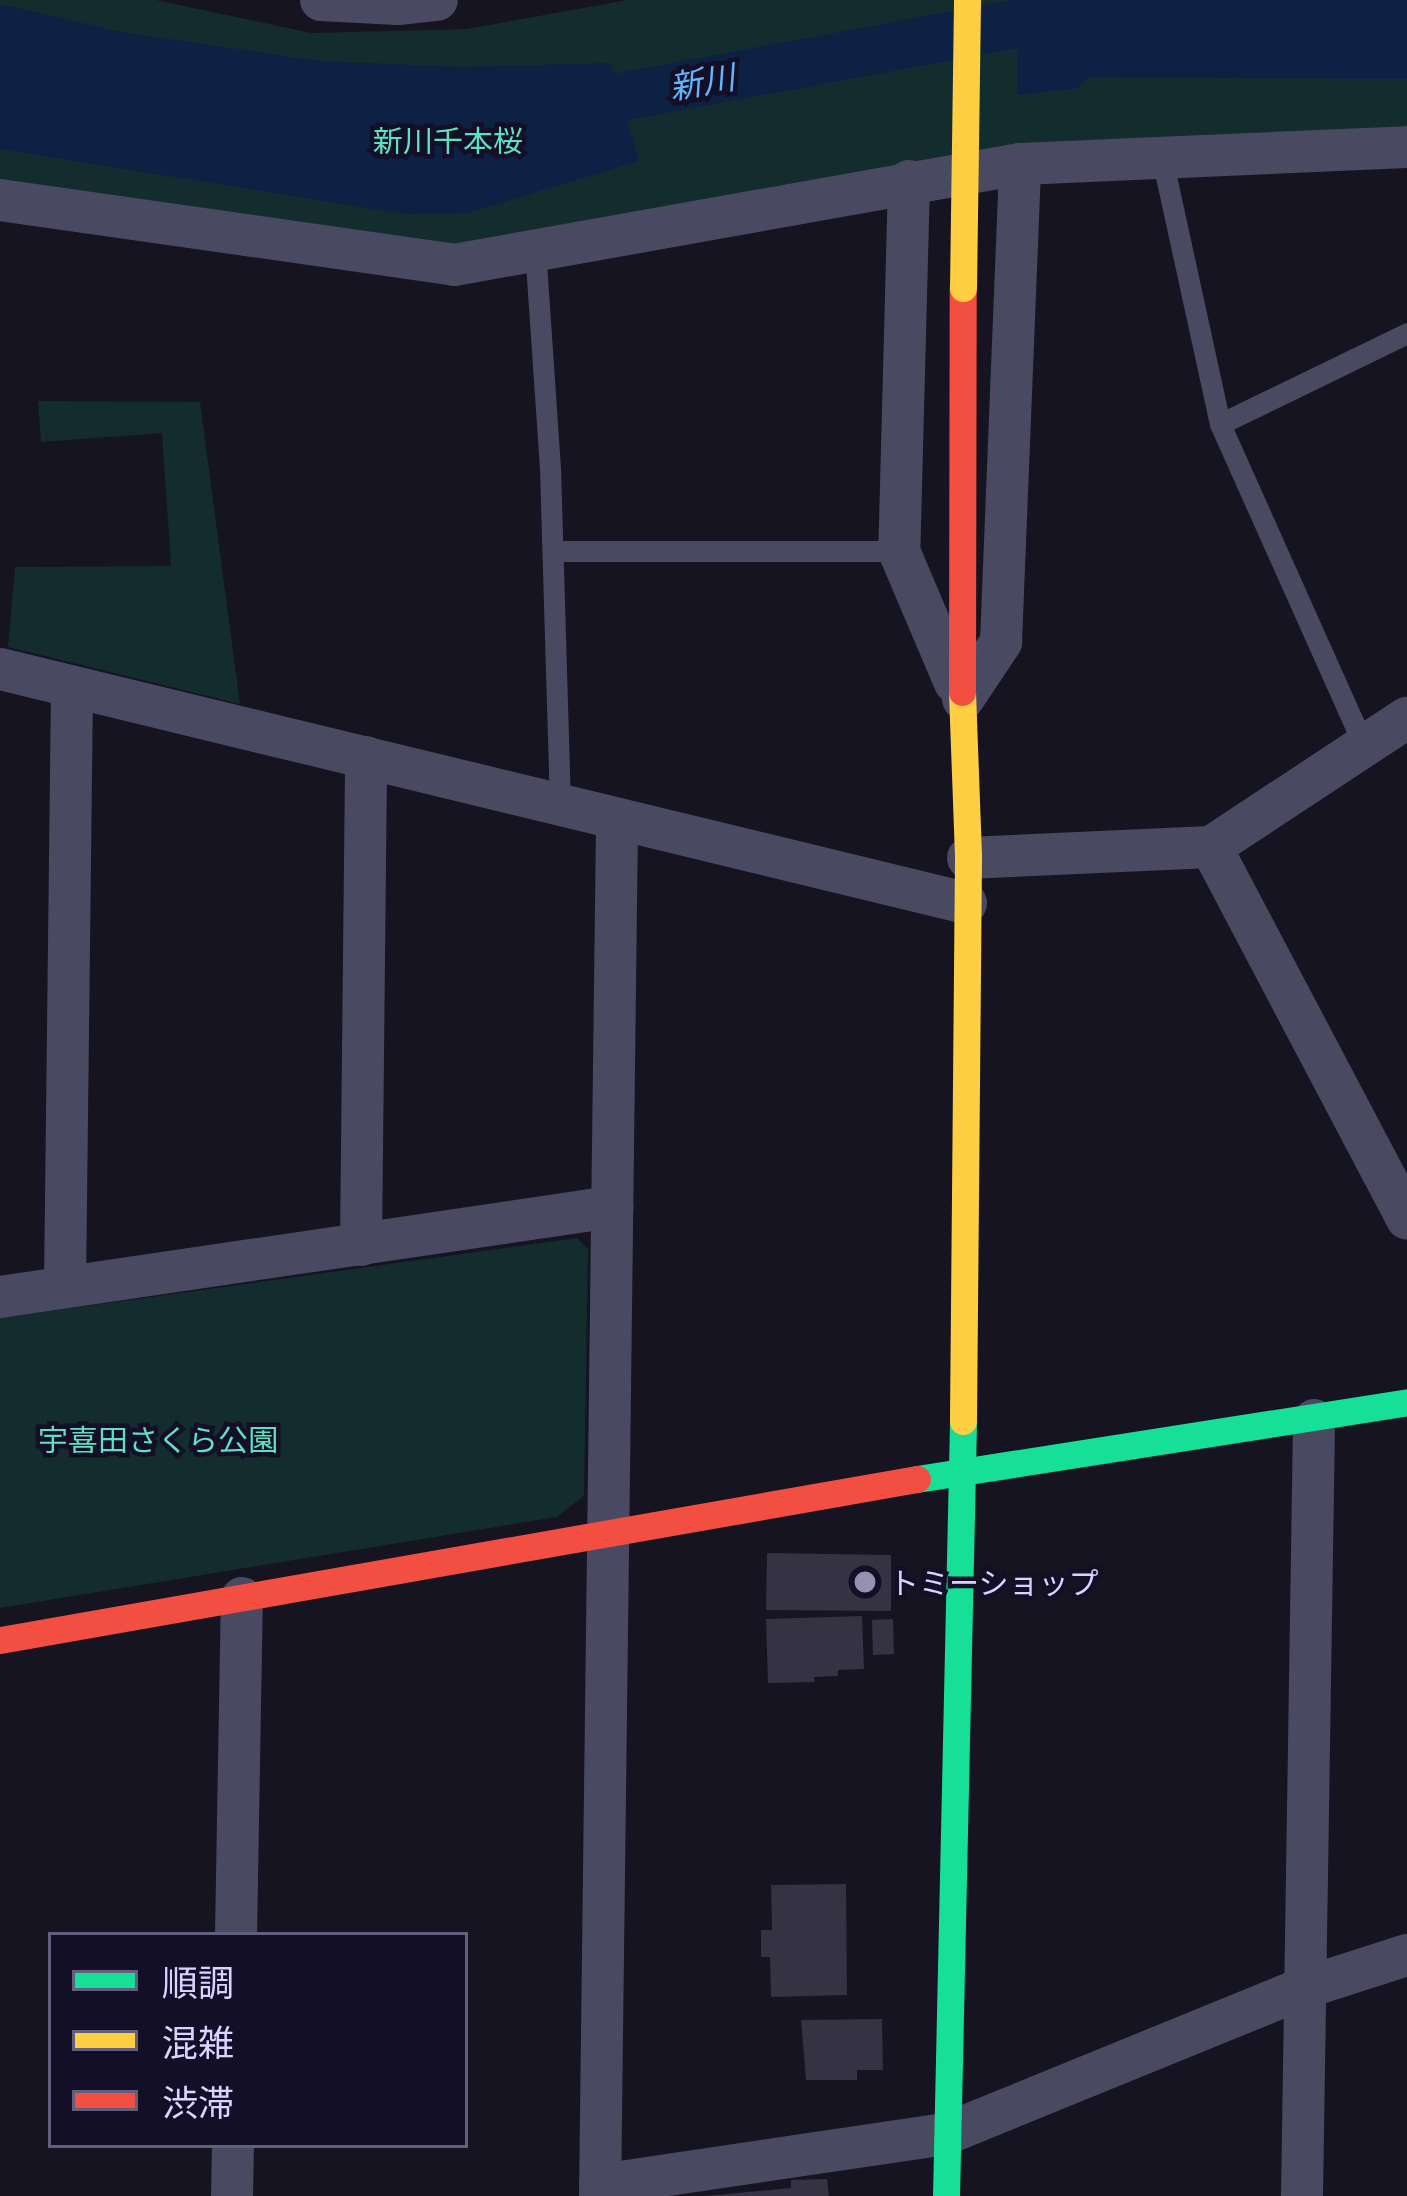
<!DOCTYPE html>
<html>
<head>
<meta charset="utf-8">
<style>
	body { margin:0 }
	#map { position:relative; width:1407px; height:2196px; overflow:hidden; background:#161421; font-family:Lato,"Noto Sans JP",sans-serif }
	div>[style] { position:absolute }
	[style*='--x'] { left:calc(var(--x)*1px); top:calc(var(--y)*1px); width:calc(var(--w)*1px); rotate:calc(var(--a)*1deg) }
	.green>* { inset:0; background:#132c2d }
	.water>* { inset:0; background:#0d2144 }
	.canal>* { height:48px; margin:-24px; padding:0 24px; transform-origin:24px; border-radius:24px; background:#0d2144 }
	.building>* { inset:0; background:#343243 }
	.lane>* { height:21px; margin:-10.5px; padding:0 10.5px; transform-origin:10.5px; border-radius:10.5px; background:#4a4962 }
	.street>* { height:42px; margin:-21px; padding:0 21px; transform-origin:21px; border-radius:21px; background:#4a4962 }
	.fast>* { height:27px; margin:-13.5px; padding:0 13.5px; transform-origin:13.5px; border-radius:13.5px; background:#16e098 }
	.slow>* { height:27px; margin:-13.5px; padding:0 13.5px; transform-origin:13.5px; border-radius:13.5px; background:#ffcf43 }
	.jam>* { height:27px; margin:-13.5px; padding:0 13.5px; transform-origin:13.5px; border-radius:13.5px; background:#f24e42 }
	.slow-bridge>* { height:27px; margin:-13.5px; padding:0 13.5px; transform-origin:13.5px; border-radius:13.5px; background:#ffcf43 }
	.dots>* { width:33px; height:33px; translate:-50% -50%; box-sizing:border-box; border:6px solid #130f26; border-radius:50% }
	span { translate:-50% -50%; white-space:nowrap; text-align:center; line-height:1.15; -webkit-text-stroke:9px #130f26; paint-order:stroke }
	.park-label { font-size:30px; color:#5fe0c0 }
	.poi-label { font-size:30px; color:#d9d4ff }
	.left { translate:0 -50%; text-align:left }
	.water-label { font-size:33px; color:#62b6ff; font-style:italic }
	.legend { position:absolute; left:48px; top:1932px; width:420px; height:216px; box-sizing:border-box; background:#130f26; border:3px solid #625e7d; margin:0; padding:15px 21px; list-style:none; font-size:36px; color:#d9d4ff }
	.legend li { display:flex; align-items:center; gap:24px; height:60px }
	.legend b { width:60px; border:3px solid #625e7d }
</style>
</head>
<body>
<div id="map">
	<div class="green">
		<i style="clip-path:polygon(0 0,156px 0,311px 33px,467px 29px,628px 0,1407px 0,1407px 132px,447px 253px,0 181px)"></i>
		<i style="clip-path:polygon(38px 401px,200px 402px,240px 704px,8px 647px,15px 567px,171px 566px,162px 433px,41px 442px)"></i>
		<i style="clip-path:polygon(577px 1238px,588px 1249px,584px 1496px,557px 1517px,0 1608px,0 1318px)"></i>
	</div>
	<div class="water">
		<i style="clip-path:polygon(1018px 0,1407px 0,1407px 79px,1090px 77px,1078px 88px,1017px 95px)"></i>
		<i style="clip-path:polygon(0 4px,121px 32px,319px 61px,461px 67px,611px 63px,639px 161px,468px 213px,406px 214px,6px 150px,0 148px)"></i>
	</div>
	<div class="canal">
		<i style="--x:556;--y:109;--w:482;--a:-10.5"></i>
		<i style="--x:1030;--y:21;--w:54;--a:-1.1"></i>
	</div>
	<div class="building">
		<i style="clip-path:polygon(767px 1553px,891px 1555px,891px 1611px,766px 1610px)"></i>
		<i style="clip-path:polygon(862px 1616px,864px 1669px,838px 1670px,838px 1676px,814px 1677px,815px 1682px,768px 1683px,766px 1619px)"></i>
		<i style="clip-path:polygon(893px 1619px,894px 1654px,873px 1655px,872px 1620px)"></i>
		<i style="clip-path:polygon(846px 1884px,847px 1995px,771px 1997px,770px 1957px,761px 1957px,761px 1930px,772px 1930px,771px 1885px)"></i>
		<i style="clip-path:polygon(882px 2019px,883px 2070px,857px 2070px,857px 2080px,806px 2080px,801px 2020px)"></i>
		<i style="clip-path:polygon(827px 2179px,829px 2196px,705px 2196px,791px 2188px,791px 2180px)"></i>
	</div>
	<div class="lane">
		<i style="--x:1162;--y:158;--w:272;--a:77.7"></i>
		<i style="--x:1220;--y:424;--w:353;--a:65.9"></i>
		<i style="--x:535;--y:248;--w:221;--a:86.1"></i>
		<i style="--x:550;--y:468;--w:337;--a:88.3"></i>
		<i style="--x:1220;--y:424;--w:208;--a:-25.9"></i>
		<i style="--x:553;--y:551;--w:346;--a:0"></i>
	</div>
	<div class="street">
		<i style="--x:321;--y:0;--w:77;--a:3"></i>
		<i style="--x:398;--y:4;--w:39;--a:-6"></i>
		<i style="--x:909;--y:181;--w:370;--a:91.5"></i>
		<i style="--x:899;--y:551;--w:143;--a:67"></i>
		<i style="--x:0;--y:200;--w:459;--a:8.1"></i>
		<i style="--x:454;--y:265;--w:575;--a:-10.12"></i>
		<i style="--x:1020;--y:164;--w:387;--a:-2.5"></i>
		<i style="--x:0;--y:669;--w:994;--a:13.62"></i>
		<i style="--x:963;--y:699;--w:69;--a:-56.3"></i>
		<i style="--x:1001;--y:642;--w:478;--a:-87.7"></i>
		<i style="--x:1211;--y:847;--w:420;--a:62.2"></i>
		<i style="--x:968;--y:858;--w:243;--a:-2.6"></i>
		<i style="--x:1211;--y:847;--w:235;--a:-33.4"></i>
		<i style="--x:361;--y:1245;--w:488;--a:-89.4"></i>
		<i style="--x:65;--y:1287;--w:600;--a:-89.33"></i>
		<i style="--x:0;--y:1297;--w:619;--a:-8.37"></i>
		<i style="--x:236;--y:1935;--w:337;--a:-89"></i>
		<i style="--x:600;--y:2185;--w:350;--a:-8.4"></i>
		<i style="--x:946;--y:2134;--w:387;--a:-22.2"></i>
		<i style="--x:1304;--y:1988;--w:108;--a:-17.8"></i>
		<i style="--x:232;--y:2196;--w:51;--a:-88.9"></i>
		<i style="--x:600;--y:2196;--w:1377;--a:-89.29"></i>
		<i style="--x:1302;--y:2196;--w:776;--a:-89.11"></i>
	</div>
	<div class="fast">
		<i style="--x:917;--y:1479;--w:496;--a:-8.9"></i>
		<i style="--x:946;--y:2196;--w:775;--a:-88.74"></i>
	</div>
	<div class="slow">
		<i style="--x:962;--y:692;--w:166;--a:87.9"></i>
		<i style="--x:968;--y:858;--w:563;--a:90.51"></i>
	</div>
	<div class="jam">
		<i style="--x:962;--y:692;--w:404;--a:-89.9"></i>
		<i style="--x:0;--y:1640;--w:931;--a:-9.96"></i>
	</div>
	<div class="slow-bridge">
		<i style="--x:963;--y:288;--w:288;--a:-89.2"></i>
	</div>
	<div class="dots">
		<i style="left:865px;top:1582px;background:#9591b1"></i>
	</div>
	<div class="park-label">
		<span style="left:448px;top:140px">新川千本桜</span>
		<span style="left:158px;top:1439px">宇喜田さくら公園</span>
	</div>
	<div class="poi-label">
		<span class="left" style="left:889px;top:1582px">トミーショップ</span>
	</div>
	<div class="water-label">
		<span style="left:702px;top:82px;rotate:-10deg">新川</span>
	</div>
	<ul class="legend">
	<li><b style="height:15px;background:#16e098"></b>順調</li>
	<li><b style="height:15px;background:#ffcf43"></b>混雑</li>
	<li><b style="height:15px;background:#f24e42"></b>渋滞</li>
	</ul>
</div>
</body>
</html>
